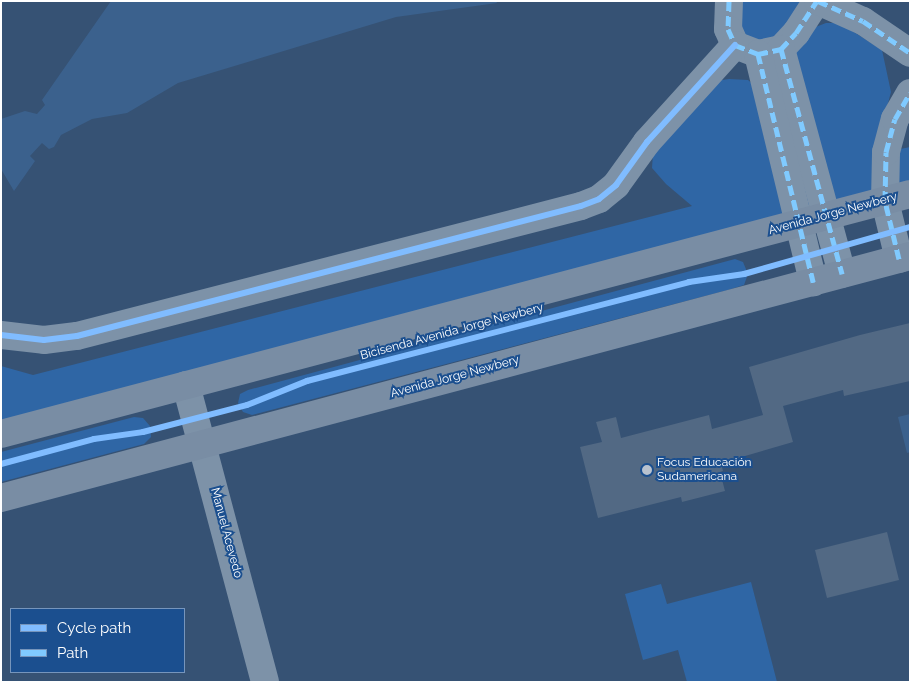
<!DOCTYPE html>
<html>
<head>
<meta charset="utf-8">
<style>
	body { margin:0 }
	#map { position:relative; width:911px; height:683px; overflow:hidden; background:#365274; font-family:Raleway,sans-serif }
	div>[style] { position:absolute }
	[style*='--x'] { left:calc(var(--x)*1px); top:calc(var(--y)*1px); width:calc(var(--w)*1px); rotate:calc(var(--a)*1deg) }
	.green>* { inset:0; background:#2f66a5 }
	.water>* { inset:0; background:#3b618d }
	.building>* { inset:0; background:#526984 }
	.minor>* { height:28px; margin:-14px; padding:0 14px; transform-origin:14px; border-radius:14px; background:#7d92a8 }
	.secondary>* { height:28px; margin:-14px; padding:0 14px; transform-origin:14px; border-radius:14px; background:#798da4 }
	.quiet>* { height:5px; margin-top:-2.5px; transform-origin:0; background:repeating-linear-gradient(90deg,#80caff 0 10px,transparent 0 15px) }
	.cycleway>* { height:6px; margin:-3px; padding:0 3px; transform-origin:3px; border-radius:3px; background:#80bcff }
	.dots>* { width:14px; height:14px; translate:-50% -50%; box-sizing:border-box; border:2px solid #1b4f8f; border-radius:50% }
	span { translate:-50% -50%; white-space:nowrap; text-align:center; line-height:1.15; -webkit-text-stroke:4px #1b4f8f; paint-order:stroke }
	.street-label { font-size:12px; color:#fff }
	.poi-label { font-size:12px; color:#fff }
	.left { translate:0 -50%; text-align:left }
	.frame { position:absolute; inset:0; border:2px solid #fff; pointer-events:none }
	.legend { position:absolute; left:10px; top:608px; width:175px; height:65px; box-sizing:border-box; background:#1b4f8f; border:1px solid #7695bc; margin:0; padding:6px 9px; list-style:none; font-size:15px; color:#fff }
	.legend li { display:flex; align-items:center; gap:10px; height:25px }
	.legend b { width:25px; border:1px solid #7695bc }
</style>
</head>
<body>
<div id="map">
	<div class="green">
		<i style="clip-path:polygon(729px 1px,817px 1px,796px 33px,735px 45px)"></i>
		<i style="clip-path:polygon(826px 23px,840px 23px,882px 50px,891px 92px,887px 107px,886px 152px,910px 147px,910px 194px,1px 434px,1px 366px,33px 375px,692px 206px,666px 184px,652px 168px,653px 153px,715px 81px,729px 79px,748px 80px,755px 86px,798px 85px,795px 46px,813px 28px)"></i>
		<i style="clip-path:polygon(735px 259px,743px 262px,748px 274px,744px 285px,728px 290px,252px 415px,243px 412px,238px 403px,240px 394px,248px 390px)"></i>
		<i style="clip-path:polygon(134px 417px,143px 418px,150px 426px,151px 437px,144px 444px,1px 482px,1px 452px)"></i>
		<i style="clip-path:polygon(751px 582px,777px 682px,687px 682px,678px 650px,643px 660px,625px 594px,661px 584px,667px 604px)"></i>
	</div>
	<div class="water">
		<i style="clip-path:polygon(111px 1px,496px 1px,497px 3px,396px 17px,178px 83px,127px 113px,92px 119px,61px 135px,54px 147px,49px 149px,42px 143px,30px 156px,35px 161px,14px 191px,1px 169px,1px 119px,25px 111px,37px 114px,45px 105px,42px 100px)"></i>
		<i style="clip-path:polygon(910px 414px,910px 452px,907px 453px,898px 417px)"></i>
	</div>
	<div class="building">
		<i style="clip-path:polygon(910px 323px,910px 381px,844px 396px,843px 390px,783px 406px,793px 442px,721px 463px,723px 471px,720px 472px,725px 491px,682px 502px,681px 497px,598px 518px,580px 447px,602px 442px,596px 422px,616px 417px,621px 438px,709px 415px,712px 429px,763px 415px,749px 367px,860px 335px)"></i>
		<i style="clip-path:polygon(887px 532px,899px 580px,827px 598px,815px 550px)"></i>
	</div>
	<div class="minor">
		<i style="--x:729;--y:1;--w:28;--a:92"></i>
		<i style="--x:728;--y:29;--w:17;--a:66"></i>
		<i style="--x:735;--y:45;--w:25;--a:21"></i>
		<i style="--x:758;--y:54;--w:24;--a:-12"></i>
		<i style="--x:781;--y:49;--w:22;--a:-47"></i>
		<i style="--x:796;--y:33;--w:38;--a:-57"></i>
		<i style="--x:818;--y:1;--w:49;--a:24"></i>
		<i style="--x:863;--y:21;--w:57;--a:34.2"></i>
		<i style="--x:781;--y:49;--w:233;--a:74.8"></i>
		<i style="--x:758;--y:54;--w:235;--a:76.4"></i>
		<i style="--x:899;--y:259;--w:60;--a:-103.6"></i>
		<i style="--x:885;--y:201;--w:49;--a:-88.8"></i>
		<i style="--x:886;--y:152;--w:34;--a:-75"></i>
		<i style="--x:895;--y:119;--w:30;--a:-60"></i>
		<i style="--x:1;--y:335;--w:43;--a:6.6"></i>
		<i style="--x:44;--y:340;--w:33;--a:-7"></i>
		<i style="--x:77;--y:336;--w:520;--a:-14.46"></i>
		<i style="--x:581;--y:206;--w:19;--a:-21"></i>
		<i style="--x:599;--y:199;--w:22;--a:-39"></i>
		<i style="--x:616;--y:185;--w:53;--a:-54.2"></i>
		<i style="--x:647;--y:142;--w:131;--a:-47.8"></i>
		<i style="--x:186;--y:385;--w:307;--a:75.1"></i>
	</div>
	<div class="secondary">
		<i style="--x:1;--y:434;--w:940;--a:-14.79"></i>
		<i style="--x:1;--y:498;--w:941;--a:-14.91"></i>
	</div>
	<div class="quiet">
		<i style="--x:729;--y:1;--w:28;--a:92"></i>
		<i style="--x:728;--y:29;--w:17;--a:66"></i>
		<i style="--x:735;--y:45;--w:25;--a:21"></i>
		<i style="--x:758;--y:54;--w:24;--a:-12"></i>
		<i style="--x:781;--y:49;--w:22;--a:-47"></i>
		<i style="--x:796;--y:33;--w:38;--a:-57"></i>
		<i style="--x:818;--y:1;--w:49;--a:24"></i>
		<i style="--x:863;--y:21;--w:57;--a:34.2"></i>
		<i style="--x:781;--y:49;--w:233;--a:74.8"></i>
		<i style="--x:758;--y:54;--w:235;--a:76.4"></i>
		<i style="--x:899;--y:259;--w:60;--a:-103.6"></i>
		<i style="--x:885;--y:201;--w:49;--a:-88.8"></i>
		<i style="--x:886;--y:152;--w:34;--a:-75"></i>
		<i style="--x:895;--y:119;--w:30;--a:-60"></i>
	</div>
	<div class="cycleway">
		<i style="--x:1;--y:335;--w:43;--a:6.6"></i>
		<i style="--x:44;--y:340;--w:33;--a:-7"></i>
		<i style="--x:77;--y:336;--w:520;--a:-14.46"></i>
		<i style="--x:581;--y:206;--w:19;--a:-21"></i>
		<i style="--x:599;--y:199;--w:22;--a:-39"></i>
		<i style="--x:616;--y:185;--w:53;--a:-54.2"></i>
		<i style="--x:647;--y:142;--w:131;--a:-47.8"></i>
		<i style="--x:1;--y:464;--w:96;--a:-15"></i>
		<i style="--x:94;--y:439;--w:49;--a:-8.1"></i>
		<i style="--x:143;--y:432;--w:107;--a:-14.6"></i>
		<i style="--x:247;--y:405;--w:65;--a:-21.8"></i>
		<i style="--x:307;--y:381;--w:395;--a:-14.5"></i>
		<i style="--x:689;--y:282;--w:56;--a:-8.3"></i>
		<i style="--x:744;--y:274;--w:173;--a:-15.8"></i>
	</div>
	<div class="dots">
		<i style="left:647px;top:470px;background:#b9c2ce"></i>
	</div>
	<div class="street-label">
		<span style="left:833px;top:214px;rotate:-15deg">Avenida Jorge Newbery</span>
		<span style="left:452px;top:332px;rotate:-15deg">Bicisenda Avenida Jorge Newbery</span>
		<span style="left:455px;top:377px;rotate:-15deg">Avenida Jorge Newbery</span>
		<span style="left:226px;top:533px;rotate:75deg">Manuel Acevedo</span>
	</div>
	<div class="poi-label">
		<span class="left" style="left:657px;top:470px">Focus Educación<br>Sudamericana</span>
	</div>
	<div class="frame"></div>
	<ul class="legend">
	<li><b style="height:6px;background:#80bcff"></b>Cycle path</li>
	<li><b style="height:6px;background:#80caff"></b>Path</li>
	</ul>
</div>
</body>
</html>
